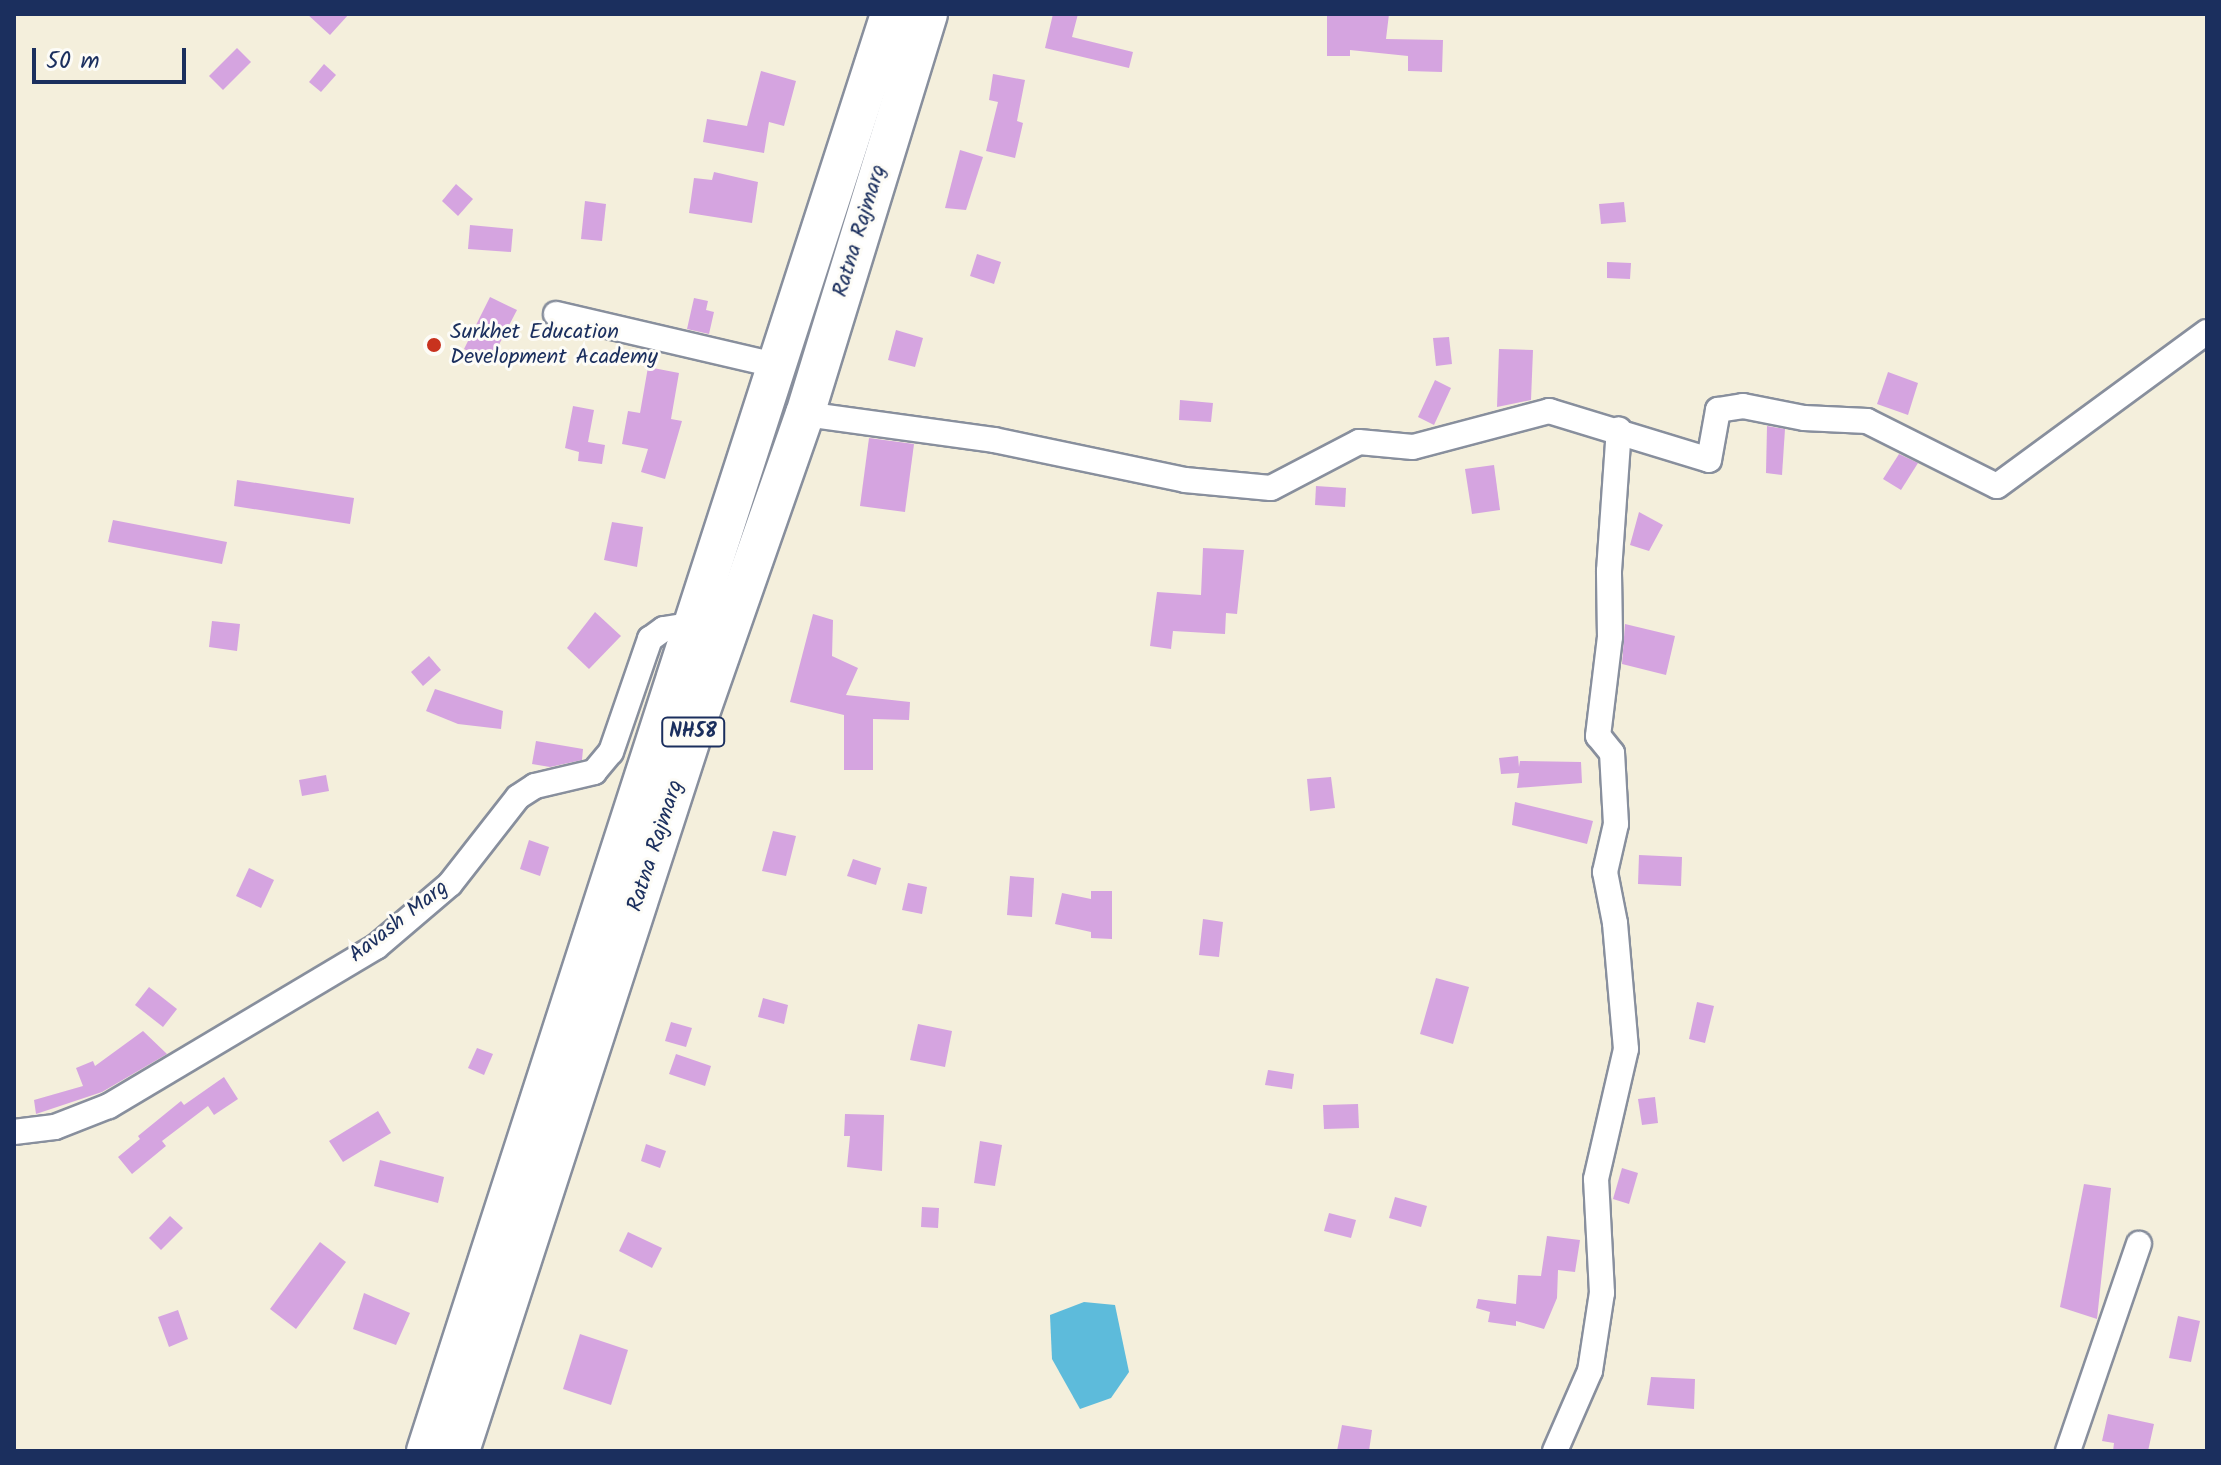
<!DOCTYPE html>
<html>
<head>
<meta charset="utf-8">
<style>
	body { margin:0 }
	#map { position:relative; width:2221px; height:1465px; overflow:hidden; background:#f4efdc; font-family:Kalam,sans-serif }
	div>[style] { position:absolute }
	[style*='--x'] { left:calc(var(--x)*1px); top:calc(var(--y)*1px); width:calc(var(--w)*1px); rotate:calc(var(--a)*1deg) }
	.water>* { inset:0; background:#5dbbdb }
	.building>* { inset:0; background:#d5a4e0 }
	.roads { filter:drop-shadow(2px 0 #888f9d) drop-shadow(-2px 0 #888f9d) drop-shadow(0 2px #888f9d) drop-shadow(0 -2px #888f9d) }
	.street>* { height:24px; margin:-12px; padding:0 12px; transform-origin:12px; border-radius:12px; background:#fff }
	.primary>* { height:38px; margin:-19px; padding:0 19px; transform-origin:19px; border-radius:19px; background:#fff }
	.dots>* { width:22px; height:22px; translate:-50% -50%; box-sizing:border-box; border:4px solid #fdfcf7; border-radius:50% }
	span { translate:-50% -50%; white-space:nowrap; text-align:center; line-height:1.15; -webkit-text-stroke:6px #fdfcf7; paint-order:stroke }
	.shield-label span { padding:2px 6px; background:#fdfcf7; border:2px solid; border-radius:6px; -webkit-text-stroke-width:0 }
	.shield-label { font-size:20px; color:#1b2f5e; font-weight:700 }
	.street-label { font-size:22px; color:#1b2f5e }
	.poi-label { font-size:22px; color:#1b2f5e }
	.left { translate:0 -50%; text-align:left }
	.frame { position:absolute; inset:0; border:16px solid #1b2f5e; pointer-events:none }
	.scale { position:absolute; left:32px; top:48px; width:154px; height:36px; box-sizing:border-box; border:4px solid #1b2f5e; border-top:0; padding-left:10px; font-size:24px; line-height:28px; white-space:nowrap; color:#1b2f5e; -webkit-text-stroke:6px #fdfcf7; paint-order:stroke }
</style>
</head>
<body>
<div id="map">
	<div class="water">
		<i style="clip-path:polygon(1084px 1302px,1115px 1305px,1129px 1372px,1111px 1398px,1080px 1409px,1052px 1359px,1050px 1315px)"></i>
	</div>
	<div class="building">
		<i style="clip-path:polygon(307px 14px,349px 14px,330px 35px)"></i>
		<i style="clip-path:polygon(1053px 14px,1078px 14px,1072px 37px,1133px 52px,1129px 68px,1045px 48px)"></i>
		<i style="clip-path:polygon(1327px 14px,1389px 14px,1386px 39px,1443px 40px,1442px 72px,1408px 71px,1408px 56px,1350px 50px,1350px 56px,1327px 56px)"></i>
		<i style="clip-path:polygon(237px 48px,251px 62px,223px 90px,209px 76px)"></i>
		<i style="clip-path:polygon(324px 64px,336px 75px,321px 92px,309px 82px)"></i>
		<i style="clip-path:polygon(761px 71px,796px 81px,784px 126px,769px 122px,764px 153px,703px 142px,707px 119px,747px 126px)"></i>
		<i style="clip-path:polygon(993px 74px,1025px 80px,1017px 121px,1023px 123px,1015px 158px,986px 151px,998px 102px,989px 100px)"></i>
		<i style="clip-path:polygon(960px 150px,983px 157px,966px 210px,945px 208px)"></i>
		<i style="clip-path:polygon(714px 172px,758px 182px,752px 223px,689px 213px,694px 178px,712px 180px)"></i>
		<i style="clip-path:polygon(456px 184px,473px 199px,458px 216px,442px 201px)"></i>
		<i style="clip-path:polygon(585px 201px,606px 204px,602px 241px,581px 239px)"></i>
		<i style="clip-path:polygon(1624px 202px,1626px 222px,1601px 224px,1599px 204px)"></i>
		<i style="clip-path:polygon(470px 225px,513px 229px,511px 252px,468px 249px)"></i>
		<i style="clip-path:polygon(977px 254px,1001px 262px,994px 284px,970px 276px)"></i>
		<i style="clip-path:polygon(1607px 262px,1631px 263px,1630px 279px,1607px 278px)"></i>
		<i style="clip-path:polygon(490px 297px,517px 310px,490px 362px,464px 349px)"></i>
		<i style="clip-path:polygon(694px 298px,708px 301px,706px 310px,714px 312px,709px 334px,687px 329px)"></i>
		<i style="clip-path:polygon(896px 330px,923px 338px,915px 367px,888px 360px)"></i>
		<i style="clip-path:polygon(1449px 337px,1452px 364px,1436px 366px,1433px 338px)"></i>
		<i style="clip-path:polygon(1499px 349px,1533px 350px,1531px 400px,1497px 407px)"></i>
		<i style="clip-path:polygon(648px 367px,679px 373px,671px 419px,682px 421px,665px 479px,641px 472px,648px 449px,622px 444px,628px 411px,640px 413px)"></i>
		<i style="clip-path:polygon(1888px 372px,1918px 383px,1908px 415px,1877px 404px)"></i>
		<i style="clip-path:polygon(1435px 380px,1451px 388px,1434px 425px,1418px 417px)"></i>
		<i style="clip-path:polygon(1180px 400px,1213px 403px,1211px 422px,1179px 420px)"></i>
		<i style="clip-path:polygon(573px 406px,594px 410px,588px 442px,605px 445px,602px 464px,578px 461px,579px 452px,565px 448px)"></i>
		<i style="clip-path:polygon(1767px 426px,1785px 429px,1782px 475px,1766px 473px)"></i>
		<i style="clip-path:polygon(869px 438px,914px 444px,905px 512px,860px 506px)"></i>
		<i style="clip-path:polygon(1899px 454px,1918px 463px,1901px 490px,1883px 479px)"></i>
		<i style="clip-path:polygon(1494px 465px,1500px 510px,1472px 514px,1465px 469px)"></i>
		<i style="clip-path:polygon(237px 480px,354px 498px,350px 524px,234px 506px)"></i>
		<i style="clip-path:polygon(1316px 486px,1346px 488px,1345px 507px,1315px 505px)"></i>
		<i style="clip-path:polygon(1639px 512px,1663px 525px,1649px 551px,1630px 545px)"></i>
		<i style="clip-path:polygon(113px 520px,227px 542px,222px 564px,108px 542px)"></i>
		<i style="clip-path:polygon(612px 522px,643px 527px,637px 567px,604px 560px)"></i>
		<i style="clip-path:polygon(1203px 548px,1244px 550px,1237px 614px,1226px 613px,1225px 634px,1173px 631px,1171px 649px,1150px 646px,1157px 592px,1201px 595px)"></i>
		<i style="clip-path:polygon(595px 612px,621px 636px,589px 669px,567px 648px)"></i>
		<i style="clip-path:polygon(813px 614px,833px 620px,832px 656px,858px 668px,846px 695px,910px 702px,909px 720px,873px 719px,873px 770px,844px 770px,844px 715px,790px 702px)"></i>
		<i style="clip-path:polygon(212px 621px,240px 624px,237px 651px,209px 647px)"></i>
		<i style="clip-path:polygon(1625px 624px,1675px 636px,1666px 675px,1622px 664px)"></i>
		<i style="clip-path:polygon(429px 656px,441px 670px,423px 686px,411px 672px)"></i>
		<i style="clip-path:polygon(435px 689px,503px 711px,501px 729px,458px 724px,426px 711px)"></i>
		<i style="clip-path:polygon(536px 741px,583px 749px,582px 760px,550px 767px,532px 764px)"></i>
		<i style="clip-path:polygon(1518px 756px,1519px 767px,1520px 761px,1581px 762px,1582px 783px,1517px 788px,1519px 773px,1501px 774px,1499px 758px)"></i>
		<i style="clip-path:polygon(326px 775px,329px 791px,302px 796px,299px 780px)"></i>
		<i style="clip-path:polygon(1331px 777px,1335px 808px,1310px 811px,1307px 779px)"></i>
		<i style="clip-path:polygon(1515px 802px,1593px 821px,1587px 844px,1512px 825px)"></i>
		<i style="clip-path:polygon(773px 831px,796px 836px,786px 876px,762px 871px)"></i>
		<i style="clip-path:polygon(529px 840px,549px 847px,540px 876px,520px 869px)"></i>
		<i style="clip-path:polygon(1639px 855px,1682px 857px,1681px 886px,1638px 884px)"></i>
		<i style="clip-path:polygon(853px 859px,881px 868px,876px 885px,847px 876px)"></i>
		<i style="clip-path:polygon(249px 868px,274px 880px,261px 908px,236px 896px)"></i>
		<i style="clip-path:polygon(1010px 876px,1034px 878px,1032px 917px,1007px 915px)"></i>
		<i style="clip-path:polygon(908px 883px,927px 887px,922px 914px,902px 910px)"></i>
		<i style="clip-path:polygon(1091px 891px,1112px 891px,1112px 939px,1091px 938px,1091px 932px,1055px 924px,1062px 893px,1091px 899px)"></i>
		<i style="clip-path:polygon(1203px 919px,1223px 922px,1219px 957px,1199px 955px)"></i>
		<i style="clip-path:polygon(1436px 978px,1469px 987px,1453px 1044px,1420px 1034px)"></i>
		<i style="clip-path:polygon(149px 987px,177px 1009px,163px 1027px,135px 1005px)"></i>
		<i style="clip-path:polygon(763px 998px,788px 1005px,784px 1024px,758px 1017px)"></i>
		<i style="clip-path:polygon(1697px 1002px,1714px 1006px,1705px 1043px,1689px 1039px)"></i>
		<i style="clip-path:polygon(671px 1022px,692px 1028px,686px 1047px,665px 1041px)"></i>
		<i style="clip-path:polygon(918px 1024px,952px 1031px,945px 1067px,910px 1060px)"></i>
		<i style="clip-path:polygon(143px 1031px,167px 1054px,102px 1092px,36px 1114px,34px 1100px,83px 1086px,76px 1068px,93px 1061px,95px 1066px)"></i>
		<i style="clip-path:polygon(477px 1048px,493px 1054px,484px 1075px,468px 1068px)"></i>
		<i style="clip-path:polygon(676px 1054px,711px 1066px,705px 1086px,669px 1074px)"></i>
		<i style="clip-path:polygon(1268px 1070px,1294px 1074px,1292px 1089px,1265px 1085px)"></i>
		<i style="clip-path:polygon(224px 1077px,238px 1099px,214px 1115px,208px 1106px,162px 1141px,166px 1146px,132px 1174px,118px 1157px,140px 1139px,138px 1136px,181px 1101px,184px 1105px)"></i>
		<i style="clip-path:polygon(1655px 1097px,1658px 1123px,1642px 1125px,1638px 1099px)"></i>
		<i style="clip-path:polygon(1358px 1104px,1359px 1128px,1324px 1129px,1323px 1105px)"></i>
		<i style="clip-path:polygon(378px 1111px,391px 1133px,343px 1162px,329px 1141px)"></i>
		<i style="clip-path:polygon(845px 1114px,884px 1115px,882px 1171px,847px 1167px,850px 1136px,844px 1136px)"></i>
		<i style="clip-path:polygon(980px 1141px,1002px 1145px,995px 1186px,974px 1183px)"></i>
		<i style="clip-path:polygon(646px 1144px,666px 1151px,660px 1168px,641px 1161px)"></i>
		<i style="clip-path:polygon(380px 1160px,444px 1177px,438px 1203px,374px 1186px)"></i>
		<i style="clip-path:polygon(1622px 1168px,1638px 1173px,1629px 1204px,1613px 1199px)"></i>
		<i style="clip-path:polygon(2084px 1184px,2111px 1188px,2097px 1319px,2060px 1307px)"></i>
		<i style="clip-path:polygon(1395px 1197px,1427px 1206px,1421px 1227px,1389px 1218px)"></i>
		<i style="clip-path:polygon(922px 1207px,939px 1208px,938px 1228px,921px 1227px)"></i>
		<i style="clip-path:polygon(1329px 1213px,1356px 1220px,1351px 1238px,1324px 1231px)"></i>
		<i style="clip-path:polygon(170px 1216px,183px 1228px,161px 1250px,149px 1238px)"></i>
		<i style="clip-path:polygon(628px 1232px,662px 1248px,652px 1268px,619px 1251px)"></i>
		<i style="clip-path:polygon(1547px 1236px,1580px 1240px,1575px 1272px,1558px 1270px,1557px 1298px,1544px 1329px,1516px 1321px,1516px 1326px,1488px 1322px,1490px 1312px,1476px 1308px,1478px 1299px,1516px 1304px,1518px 1275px,1541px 1276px)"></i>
		<i style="clip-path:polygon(320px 1242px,346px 1262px,296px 1329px,270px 1309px)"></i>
		<i style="clip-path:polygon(364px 1293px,410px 1313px,396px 1345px,353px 1329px)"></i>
		<i style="clip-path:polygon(178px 1310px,188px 1339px,169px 1347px,158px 1317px)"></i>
		<i style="clip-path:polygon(2178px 1316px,2200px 1321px,2191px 1362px,2169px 1358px)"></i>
		<i style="clip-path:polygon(580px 1334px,628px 1350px,611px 1405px,563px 1389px)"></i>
		<i style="clip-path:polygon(1651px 1377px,1695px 1379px,1694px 1409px,1647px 1405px)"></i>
		<i style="clip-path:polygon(2108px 1414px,2154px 1424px,2148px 1451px,2113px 1451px,2114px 1443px,2102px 1441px)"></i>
		<i style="clip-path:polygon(1342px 1425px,1372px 1430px,1369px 1451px,1337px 1451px)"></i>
	</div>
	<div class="roads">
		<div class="street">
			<i style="--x:556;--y:314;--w:226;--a:13.1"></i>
			<i style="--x:805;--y:414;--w:191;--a:7.8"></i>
			<i style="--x:994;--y:440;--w:195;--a:11.8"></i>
			<i style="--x:1185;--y:480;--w:86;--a:5.3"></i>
			<i style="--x:1271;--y:488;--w:99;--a:-27.6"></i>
			<i style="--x:1359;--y:442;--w:54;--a:5.3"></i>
			<i style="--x:1413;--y:447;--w:141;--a:-14.8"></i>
			<i style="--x:1549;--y:411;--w:167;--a:17"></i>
			<i style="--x:1709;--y:460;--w:51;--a:-79.8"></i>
			<i style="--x:1718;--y:410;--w:25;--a:-9"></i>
			<i style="--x:1743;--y:406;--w:62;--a:11.1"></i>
			<i style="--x:1804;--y:418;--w:63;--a:2.7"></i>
			<i style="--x:1867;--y:421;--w:145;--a:26.6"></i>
			<i style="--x:1997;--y:486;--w:260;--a:-36.3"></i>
			<i style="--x:14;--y:1132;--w:41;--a:-7"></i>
			<i style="--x:55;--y:1127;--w:58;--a:-21.3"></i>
			<i style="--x:109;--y:1106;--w:311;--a:-30.8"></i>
			<i style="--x:376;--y:947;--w:97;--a:-40.4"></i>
			<i style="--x:450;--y:884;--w:110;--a:-52"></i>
			<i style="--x:518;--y:797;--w:20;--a:-33"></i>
			<i style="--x:535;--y:786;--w:61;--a:-13.3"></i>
			<i style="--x:594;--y:772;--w:26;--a:-50"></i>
			<i style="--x:611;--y:752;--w:120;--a:-71"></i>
			<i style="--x:650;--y:639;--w:17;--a:-36"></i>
			<i style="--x:664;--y:629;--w:25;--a:-9"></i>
			<i style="--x:1555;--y:1451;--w:87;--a:-66.4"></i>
			<i style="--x:1590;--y:1371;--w:79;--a:-81.3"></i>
			<i style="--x:1602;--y:1293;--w:114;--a:-93"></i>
			<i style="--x:1596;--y:1179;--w:133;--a:-77"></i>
			<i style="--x:1626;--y:1049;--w:126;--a:-95"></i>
			<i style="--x:1615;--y:923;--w:52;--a:-101.1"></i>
			<i style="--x:1605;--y:872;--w:49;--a:-77.1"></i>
			<i style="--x:1616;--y:824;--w:71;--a:-93.2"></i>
			<i style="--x:1612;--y:753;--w:22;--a:-129"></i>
			<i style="--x:1598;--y:736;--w:100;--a:-83.1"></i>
			<i style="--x:1610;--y:637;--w:66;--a:-90.9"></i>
			<i style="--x:1609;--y:571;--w:142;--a:-86"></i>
			<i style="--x:2068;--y:1451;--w:219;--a:-71.1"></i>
		</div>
		<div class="primary">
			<i style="--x:426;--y:1451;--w:1510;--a:-72.1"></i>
			<i style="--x:460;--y:1451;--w:752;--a:-72.02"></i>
			<i style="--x:692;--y:736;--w:341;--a:-70.7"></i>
			<i style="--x:805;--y:414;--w:418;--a:-72.9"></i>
		</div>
	</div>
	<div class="dots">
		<i style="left:434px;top:345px;background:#c8321e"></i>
	</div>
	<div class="shield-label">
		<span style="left:693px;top:732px">NH58</span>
	</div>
	<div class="street-label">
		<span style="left:860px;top:231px;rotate:-73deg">Ratna Rajmarg</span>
		<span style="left:656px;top:846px;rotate:-72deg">Ratna Rajmarg</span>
		<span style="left:399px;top:922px;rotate:-38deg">Aavash Marg</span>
	</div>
	<div class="poi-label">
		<span class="left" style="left:450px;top:345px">Surkhet Education<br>Development Academy</span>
	</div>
	<div class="frame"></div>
	<div class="scale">50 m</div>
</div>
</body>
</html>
